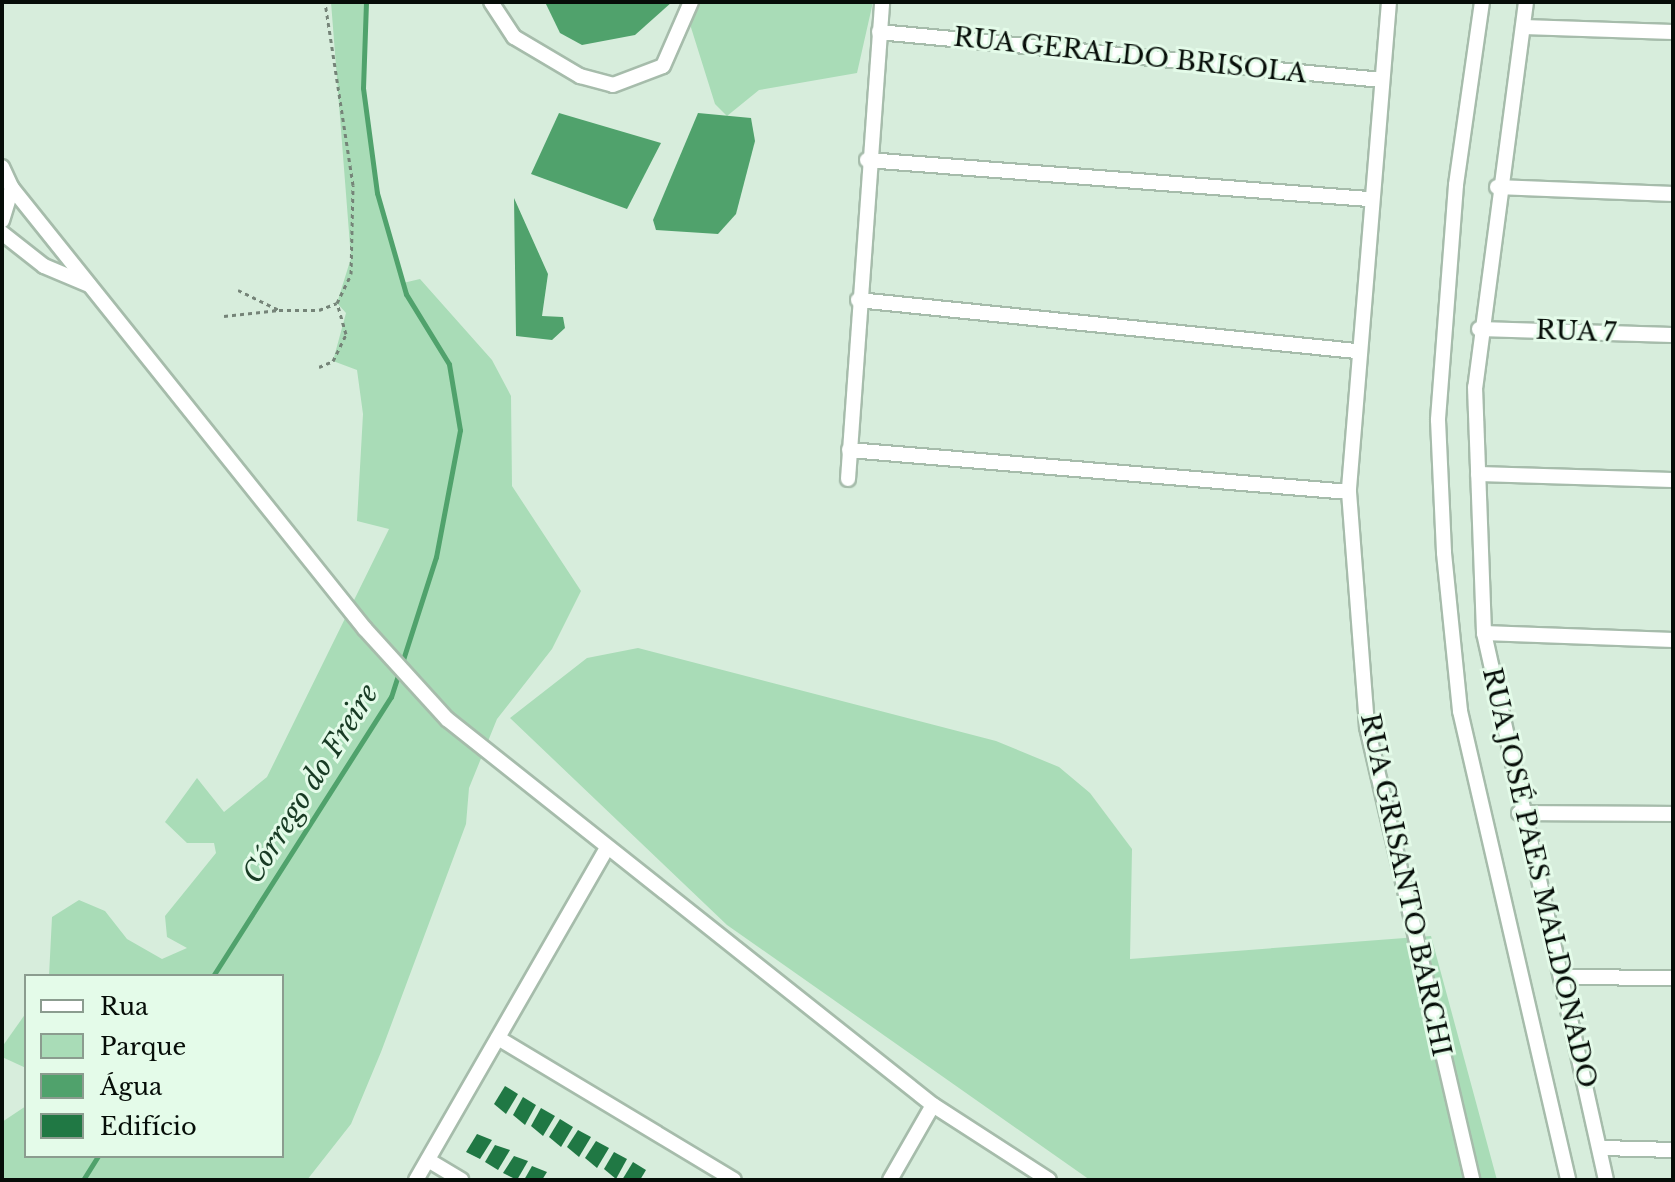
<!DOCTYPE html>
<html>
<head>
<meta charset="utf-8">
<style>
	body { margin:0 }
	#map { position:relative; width:1675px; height:1182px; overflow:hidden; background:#d7eddc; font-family:"Libre Baskerville",serif }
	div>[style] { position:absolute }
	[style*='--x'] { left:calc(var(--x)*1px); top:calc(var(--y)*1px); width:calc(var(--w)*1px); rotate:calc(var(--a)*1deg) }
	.green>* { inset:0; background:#a9dcb7 }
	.water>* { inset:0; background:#50a26c }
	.stream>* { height:5px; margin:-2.5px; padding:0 2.5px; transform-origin:2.5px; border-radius:2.5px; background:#50a26c }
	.building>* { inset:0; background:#207844 }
	.path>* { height:3px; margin-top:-1.5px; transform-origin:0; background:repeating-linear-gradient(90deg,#758478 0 4px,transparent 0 8px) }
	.roads { filter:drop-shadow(2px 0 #a6bcab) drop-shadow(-2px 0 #a6bcab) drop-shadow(0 2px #a6bcab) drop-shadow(0 -2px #a6bcab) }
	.minor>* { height:14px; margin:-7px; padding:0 7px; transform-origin:7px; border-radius:7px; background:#fff }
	span { translate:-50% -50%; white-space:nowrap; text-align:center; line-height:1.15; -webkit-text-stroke:6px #e4fbe9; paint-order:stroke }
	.street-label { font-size:26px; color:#060d08 }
	.water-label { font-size:28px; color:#183b24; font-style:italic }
	.frame { position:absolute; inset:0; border:4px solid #060d08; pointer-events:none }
	.legend { position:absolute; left:24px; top:974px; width:260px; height:184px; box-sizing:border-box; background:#e4fbe9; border:2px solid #8b9c8f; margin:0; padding:10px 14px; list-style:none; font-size:24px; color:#060d08 }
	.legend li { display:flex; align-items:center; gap:16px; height:40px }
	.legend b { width:40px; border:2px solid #8b9c8f }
</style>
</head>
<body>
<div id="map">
	<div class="green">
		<i style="clip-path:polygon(331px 2px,366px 2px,363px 88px,377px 193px,403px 283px,420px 279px,492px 360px,511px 396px,512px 486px,581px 591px,552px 649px,497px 719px,469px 788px,466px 824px,381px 1052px,351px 1124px,307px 1180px,2px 1180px,2px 1122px,26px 1106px,26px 1156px,282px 1156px,282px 976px,49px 976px,52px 917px,79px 900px,105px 911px,127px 939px,162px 959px,187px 948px,167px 937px,165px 916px,216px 853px,214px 843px,187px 843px,165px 822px,197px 778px,224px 812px,267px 777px,389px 529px,357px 521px,363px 414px,357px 370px,333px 361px,346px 313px,337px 303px,351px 258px)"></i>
		<i style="clip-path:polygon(683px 2px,873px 2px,857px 73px,759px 90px,727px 116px,715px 104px)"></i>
		<i style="clip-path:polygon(638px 648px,996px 741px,1059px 767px,1090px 793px,1132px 849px,1130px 959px,1431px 936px,1497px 1180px,1090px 1180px,727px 925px,510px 718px,587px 658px)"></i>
		<i style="clip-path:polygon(26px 1013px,26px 1068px,2px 1057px,2px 1047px)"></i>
	</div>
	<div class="water">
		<i style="clip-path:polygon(545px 2px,672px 2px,635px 35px,582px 45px,560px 33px)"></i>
		<i style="clip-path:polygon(559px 113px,661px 143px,627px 209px,531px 174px)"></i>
		<i style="clip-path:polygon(698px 113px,751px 118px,755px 141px,736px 214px,718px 234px,656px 230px,653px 220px)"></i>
		<i style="clip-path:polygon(514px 198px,548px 274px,542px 316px,563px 317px,565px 328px,552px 340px,516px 336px)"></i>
	</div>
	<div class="stream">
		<i style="--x:213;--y:976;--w:331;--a:-57.5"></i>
		<i style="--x:391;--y:697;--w:147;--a:-72.2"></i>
		<i style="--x:436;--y:557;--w:129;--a:-79.3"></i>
		<i style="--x:460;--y:430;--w:67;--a:-99.5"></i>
		<i style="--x:449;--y:364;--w:82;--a:-121.6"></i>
		<i style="--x:406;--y:294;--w:105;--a:-106"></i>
		<i style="--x:377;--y:193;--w:106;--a:-97.6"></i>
		<i style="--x:363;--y:88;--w:86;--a:-88"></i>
		<i style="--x:83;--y:1180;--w:28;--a:-58"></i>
	</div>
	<div class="building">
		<i style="clip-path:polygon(505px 1086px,518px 1094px,506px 1114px,494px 1104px)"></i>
		<i style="clip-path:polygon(523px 1097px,536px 1105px,525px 1125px,513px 1115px)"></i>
		<i style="clip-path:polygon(541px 1108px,555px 1116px,543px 1136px,531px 1126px)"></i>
		<i style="clip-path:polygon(560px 1119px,573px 1127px,561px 1147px,549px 1137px)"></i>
		<i style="clip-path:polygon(578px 1130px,591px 1137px,579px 1157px,567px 1147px)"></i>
		<i style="clip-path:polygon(477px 1134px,492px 1140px,480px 1159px,466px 1152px)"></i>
		<i style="clip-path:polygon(596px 1141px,609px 1148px,597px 1168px,585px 1158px)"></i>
		<i style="clip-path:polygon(495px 1145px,510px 1150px,498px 1170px,485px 1162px)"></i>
		<i style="clip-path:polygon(614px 1152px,627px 1159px,616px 1179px,604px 1169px)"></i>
		<i style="clip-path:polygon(514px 1156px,528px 1161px,517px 1180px,503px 1173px)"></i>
		<i style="clip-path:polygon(633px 1162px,646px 1170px,640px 1180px,622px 1180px)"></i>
		<i style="clip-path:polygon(532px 1166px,547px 1172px,542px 1180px,524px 1180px)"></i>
	</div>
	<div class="path">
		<i style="--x:238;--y:290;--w:46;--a:26"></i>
		<i style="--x:279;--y:310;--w:40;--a:0"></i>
		<i style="--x:319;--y:310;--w:19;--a:-21"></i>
		<i style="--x:337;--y:303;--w:32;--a:-64"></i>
		<i style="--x:351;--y:274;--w:89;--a:-88.7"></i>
		<i style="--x:353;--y:185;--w:185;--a:-98.7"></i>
		<i style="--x:224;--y:316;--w:55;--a:-6.2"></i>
		<i style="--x:319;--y:367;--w:15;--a:-23"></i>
		<i style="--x:333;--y:361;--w:30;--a:-64"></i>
		<i style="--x:346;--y:334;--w:32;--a:-106"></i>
	</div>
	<div class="roads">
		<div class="minor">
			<i style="--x:491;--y:2;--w:42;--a:56.7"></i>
			<i style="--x:514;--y:37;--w:77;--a:30.6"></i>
			<i style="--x:580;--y:76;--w:34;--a:15"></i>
			<i style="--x:613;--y:85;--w:53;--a:-20.8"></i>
			<i style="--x:663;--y:66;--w:70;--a:-66.4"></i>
			<i style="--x:1389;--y:2;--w:492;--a:94.7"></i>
			<i style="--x:1349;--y:492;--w:236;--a:85.6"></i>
			<i style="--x:1367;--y:727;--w:465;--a:76.9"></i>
			<i style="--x:1482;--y:2;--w:185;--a:98.1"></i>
			<i style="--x:1456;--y:185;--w:236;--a:94.4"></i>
			<i style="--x:1438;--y:420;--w:133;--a:87.4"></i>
			<i style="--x:1444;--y:553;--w:159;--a:84.2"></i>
			<i style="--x:1460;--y:711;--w:481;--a:77"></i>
			<i style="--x:1526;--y:2;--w:388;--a:97.5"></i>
			<i style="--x:1475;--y:387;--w:246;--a:87.9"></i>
			<i style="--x:1484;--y:633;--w:560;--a:77.43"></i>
			<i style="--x:1523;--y:27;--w:150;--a:1.9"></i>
			<i style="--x:879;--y:32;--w:505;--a:5.45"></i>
			<i style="--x:867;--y:160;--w:503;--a:4.45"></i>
			<i style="--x:2;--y:167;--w:23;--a:65"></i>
			<i style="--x:12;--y:188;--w:34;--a:107"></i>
			<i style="--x:1497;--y:187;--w:176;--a:2.3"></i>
			<i style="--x:12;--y:188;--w:565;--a:51.32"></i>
			<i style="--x:365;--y:629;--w:122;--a:47.7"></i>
			<i style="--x:447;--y:719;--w:621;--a:38.46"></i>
			<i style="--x:933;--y:1105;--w:138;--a:32.9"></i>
			<i style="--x:2;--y:233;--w:53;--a:38.2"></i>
			<i style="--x:44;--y:266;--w:49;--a:22.9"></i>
			<i style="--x:858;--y:300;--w:501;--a:5.85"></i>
			<i style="--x:1479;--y:329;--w:194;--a:1.8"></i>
			<i style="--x:849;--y:450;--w:502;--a:4.8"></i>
			<i style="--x:1478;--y:474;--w:195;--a:1.8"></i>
			<i style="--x:848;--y:479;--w:478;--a:-85.9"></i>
			<i style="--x:1484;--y:633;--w:189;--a:2.1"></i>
			<i style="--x:1519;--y:813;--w:154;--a:0.4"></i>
			<i style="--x:1561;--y:977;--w:112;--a:0.5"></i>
			<i style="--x:498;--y:1038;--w:275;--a:31"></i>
			<i style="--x:1602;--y:1148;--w:71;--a:1.6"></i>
			<i style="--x:428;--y:1160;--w:39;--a:31"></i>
			<i style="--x:416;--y:1180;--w:379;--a:-60.1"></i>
			<i style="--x:890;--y:1180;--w:86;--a:-60.2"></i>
		</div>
	</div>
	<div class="street-label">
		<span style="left:1130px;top:56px;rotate:6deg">RUA GERALDO BRISOLA</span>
		<span style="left:1576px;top:332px;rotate:2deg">RUA 7</span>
		<span style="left:1539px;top:878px;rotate:77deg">RUA JOSÉ PAES MALDONADO</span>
		<span style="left:1405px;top:885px;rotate:78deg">RUA GRISANTO BARCHI</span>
	</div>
	<div class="water-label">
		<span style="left:311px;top:784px;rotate:-58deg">Córrego do Freire</span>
	</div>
	<div class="frame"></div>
	<ul class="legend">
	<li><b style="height:10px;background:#fff"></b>Rua</li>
	<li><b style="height:22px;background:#a9dcb7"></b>Parque</li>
	<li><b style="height:22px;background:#50a26c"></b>Água</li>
	<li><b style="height:22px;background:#207844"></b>Edifício</li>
	</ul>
</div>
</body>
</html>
